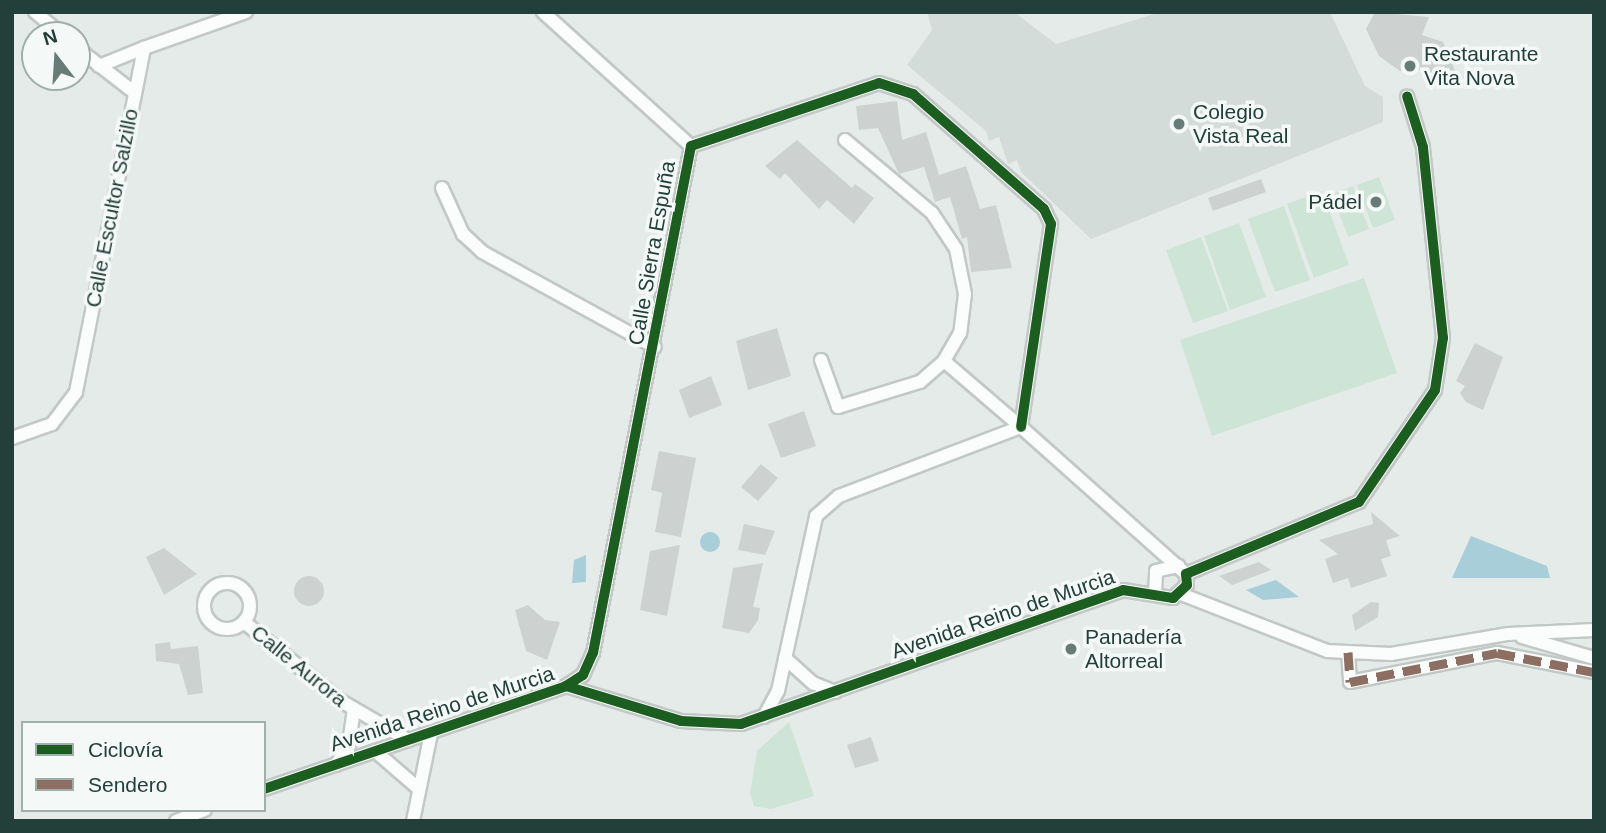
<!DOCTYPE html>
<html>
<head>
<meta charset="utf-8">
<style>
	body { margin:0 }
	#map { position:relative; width:1606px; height:833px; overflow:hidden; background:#e5ebe9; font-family:Arial,sans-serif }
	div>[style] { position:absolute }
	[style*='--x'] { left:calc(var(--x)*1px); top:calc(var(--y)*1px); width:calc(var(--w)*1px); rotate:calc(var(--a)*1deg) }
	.built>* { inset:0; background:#d4dcd9 }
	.green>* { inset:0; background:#cee4d7 }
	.water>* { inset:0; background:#a7ced9 }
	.round { border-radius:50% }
	.building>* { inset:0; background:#cdd2d0 }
	.roads { filter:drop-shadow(2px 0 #c2c8c6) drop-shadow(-2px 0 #c2c8c6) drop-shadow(0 2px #c2c8c6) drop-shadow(0 -2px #c2c8c6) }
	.street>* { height:12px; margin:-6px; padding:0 6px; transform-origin:6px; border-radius:6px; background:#fbfcfc }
	.street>.ring { margin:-6px; padding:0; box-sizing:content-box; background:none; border:12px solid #fbfcfc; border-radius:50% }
	.quiet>* { height:9px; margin-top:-4.5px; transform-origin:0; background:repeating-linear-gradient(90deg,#8d6e63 0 18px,transparent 0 27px) }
	.cycleway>* { height:10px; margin:-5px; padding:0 5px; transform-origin:5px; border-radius:5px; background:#1b5e20 }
	.dots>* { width:19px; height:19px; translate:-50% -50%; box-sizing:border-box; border:4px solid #f4f9f7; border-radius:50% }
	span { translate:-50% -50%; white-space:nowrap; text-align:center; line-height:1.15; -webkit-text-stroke:7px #f4f9f7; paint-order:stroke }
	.poi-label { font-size:21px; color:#233f39 }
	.left { translate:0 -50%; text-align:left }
	.right { translate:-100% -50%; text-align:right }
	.street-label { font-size:21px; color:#233f39 }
	.frame { position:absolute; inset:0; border:14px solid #233f39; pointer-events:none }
	.legend { position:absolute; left:21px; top:721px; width:245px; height:91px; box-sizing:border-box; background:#f4f9f7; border:2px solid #a0afab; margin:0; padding:9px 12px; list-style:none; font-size:21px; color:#233f39 }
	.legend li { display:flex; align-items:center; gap:14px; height:35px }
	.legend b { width:35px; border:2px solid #a0afab }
	.north { position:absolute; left:21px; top:21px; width:70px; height:70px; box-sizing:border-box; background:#f4f9f7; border:2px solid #a0afab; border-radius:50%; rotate:343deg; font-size:19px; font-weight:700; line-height:28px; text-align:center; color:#233f39 }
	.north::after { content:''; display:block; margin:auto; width:24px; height:32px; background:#677b77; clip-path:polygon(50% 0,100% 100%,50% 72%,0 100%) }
</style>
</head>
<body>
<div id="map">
	<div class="built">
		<i style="clip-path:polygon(927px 12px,1014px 12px,1056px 44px,1161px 12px,1330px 12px,1365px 86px,1383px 97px,1383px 122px,1091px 239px,1021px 172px,1017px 160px,1008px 164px,999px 137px,989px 141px,986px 131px,907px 65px,932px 30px)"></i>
	</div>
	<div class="green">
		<i style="clip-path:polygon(1379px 177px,1395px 220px,1373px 228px,1357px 185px)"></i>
		<i style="clip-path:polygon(1353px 186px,1369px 229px,1348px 237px,1332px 194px)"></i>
		<i style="clip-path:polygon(1322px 191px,1349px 265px,1314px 278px,1287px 204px)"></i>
		<i style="clip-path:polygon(1284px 206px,1310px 280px,1275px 292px,1248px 219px)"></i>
		<i style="clip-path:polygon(1239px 223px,1266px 297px,1230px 310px,1204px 236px)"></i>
		<i style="clip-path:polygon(1201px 237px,1228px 311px,1193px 323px,1166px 250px)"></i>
		<i style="clip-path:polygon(1364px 278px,1397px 373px,1212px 436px,1180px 340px)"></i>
		<i style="clip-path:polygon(789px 722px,814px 796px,771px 809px,754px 806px,750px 793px,757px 751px)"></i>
	</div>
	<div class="water">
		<i class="round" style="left:700px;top:532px;width:20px;height:20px"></i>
		<i style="clip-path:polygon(1471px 536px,1547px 566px,1550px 578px,1452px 578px)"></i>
		<i style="clip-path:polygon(586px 555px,586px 582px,572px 583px,574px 560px)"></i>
		<i style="clip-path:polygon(1276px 580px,1299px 597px,1263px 600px,1246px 590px)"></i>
	</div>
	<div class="building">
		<i style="clip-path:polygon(1375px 12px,1429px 17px,1422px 35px,1443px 42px,1458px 78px,1431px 90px,1422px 70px,1400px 71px,1379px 56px,1366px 29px)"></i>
		<i style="clip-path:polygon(897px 101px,902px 140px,926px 132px,939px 175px,966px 166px,980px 209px,996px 205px,1012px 268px,971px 272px,967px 237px,962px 239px,950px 197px,935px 202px,924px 167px,899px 174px,878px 128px,859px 130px,856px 106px)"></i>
		<i style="clip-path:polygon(797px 140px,852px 188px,855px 184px,874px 198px,854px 224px,827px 200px,819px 209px,785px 173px,780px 179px,765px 166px)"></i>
		<i style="clip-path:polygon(1261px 179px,1266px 192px,1213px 211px,1208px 198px)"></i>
		<i style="clip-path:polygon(777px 328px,791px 376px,748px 390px,736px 341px)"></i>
		<i style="clip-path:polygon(1475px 343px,1503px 357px,1483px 410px,1466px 402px,1460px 393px,1465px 386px,1456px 381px)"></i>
		<i style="clip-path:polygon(711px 376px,722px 405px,689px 418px,679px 390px)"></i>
		<i style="clip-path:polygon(804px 411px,816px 446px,781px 458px,768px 424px)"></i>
		<i style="clip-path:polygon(659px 451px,696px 458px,681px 537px,655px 532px,662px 493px,651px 490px)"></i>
		<i style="clip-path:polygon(761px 464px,778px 478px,758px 501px,741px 487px)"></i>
		<i style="clip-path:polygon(1371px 512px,1400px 536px,1386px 540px,1391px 556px,1381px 559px,1387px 576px,1351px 588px,1348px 578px,1333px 583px,1325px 559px,1338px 554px,1319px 540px,1373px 524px)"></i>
		<i style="clip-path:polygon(744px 524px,775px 531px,765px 555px,738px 550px)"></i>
		<i style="clip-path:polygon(680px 545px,667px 616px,640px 610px,650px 551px)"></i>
		<i style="clip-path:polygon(164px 548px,197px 574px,164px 595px,146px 557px)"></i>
		<i style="clip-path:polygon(1259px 562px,1271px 570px,1232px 585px,1219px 576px)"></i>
		<i style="clip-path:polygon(763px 563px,753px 607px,760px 608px,758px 620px,749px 633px,722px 628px,733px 568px)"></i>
		<i class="round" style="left:294px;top:576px;width:30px;height:30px"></i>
		<i style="clip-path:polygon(1371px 602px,1379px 603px,1378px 617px,1355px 631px,1352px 615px)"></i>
		<i style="clip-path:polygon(528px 605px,545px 620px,560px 622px,547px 660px,526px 651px,515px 610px)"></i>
		<i style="clip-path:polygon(170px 642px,171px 649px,198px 646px,203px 693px,188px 695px,179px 664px,156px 661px,155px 644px)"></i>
		<i style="clip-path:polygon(871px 737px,879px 761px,855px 768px,847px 745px)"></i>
	</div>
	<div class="roads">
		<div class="street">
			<i style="--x:35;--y:12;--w:35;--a:40"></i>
			<i style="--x:543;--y:12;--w:200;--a:42.2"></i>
			<i style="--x:77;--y:48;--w:73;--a:37.8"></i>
			<i style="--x:99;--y:66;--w:48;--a:-21.8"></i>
			<i style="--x:845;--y:140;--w:114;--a:40"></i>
			<i style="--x:932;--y:213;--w:43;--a:56.3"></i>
			<i style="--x:956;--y:249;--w:46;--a:78.7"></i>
			<i style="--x:965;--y:294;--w:39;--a:97"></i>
			<i style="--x:960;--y:333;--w:32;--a:120"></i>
			<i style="--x:442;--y:188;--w:51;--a:65.5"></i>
			<i style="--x:463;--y:234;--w:26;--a:43"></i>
			<i style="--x:482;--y:252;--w:197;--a:28.8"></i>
			<i style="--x:821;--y:360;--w:50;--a:70.1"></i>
			<i style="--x:838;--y:407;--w:86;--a:-17"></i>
			<i style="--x:920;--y:382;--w:32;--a:-41"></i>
			<i style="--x:944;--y:361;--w:101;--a:40.6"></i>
			<i style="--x:12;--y:438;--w:42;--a:-19.3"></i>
			<i style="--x:52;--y:424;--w:40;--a:-53"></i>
			<i style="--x:76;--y:392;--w:351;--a:-78.8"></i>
			<i style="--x:144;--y:48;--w:108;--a:-19.4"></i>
			<i class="ring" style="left:204px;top:583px;width:34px;height:34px"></i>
			<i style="--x:1155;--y:593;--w:22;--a:-87"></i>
			<i style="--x:1156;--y:571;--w:23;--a:-13"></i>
			<i style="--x:1181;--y:594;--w:157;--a:21.3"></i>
			<i style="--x:1327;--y:651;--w:64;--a:2.7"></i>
			<i style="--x:1391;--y:654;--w:119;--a:-9.7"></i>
			<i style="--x:1508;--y:634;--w:86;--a:-2.7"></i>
			<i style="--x:244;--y:622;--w:125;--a:39.2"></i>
			<i style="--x:341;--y:701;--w:78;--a:30.2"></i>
			<i style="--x:1522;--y:637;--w:75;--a:16.3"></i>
			<i style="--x:1348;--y:652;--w:30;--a:86"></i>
			<i style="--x:1350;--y:682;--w:150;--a:-11.2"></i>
			<i style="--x:1497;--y:653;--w:99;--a:11.1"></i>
			<i style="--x:785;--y:658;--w:38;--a:42"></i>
			<i style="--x:813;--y:683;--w:24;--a:22"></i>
			<i style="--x:566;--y:686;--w:20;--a:-33"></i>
			<i style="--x:583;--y:675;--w:24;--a:-66"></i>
			<i style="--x:593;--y:653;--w:516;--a:-79.06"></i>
			<i style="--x:691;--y:146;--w:198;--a:-18.5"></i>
			<i style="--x:879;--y:83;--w:36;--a:18"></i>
			<i style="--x:913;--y:94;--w:174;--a:41.3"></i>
			<i style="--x:1044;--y:209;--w:17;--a:65"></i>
			<i style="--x:1051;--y:224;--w:205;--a:98.4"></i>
			<i style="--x:764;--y:717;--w:30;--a:-62"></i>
			<i style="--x:778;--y:691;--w:179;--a:-77.7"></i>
			<i style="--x:816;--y:516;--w:30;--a:-41"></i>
			<i style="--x:839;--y:496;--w:195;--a:-20.8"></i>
			<i style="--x:1021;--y:427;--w:221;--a:41.7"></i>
			<i style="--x:375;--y:751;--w:58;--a:40.8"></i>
			<i style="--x:336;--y:765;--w:25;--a:-58"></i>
			<i style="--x:349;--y:744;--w:34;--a:-82"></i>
			<i style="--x:264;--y:789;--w:319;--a:-18.8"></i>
			<i style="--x:566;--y:686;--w:120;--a:16.9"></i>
			<i style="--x:681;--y:721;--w:60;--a:2.9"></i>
			<i style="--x:741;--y:724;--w:405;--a:-19.3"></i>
			<i style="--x:1123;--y:590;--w:51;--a:9.1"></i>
			<i style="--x:1173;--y:598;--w:19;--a:-43"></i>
			<i style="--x:1187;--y:585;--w:11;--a:-95"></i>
			<i style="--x:1186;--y:574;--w:187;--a:-22.6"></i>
			<i style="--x:1359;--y:502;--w:135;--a:-55.8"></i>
			<i style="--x:1435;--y:390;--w:53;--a:-81.3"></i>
			<i style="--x:1443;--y:338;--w:192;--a:-96"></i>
			<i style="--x:1423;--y:147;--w:53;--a:-107.4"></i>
			<i style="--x:176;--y:821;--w:31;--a:-21"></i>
			<i style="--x:413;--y:821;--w:90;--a:-78.4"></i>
		</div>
	</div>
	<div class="quiet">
		<i style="--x:1348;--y:652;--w:30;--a:86"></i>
		<i style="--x:1350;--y:682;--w:150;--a:-11.2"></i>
		<i style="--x:1497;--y:653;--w:99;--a:11.1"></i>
	</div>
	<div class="cycleway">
		<i style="--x:566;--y:686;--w:20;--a:-33"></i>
		<i style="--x:583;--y:675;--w:24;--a:-66"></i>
		<i style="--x:593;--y:653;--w:516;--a:-79.06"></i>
		<i style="--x:691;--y:146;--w:198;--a:-18.5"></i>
		<i style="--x:879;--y:83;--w:36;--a:18"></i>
		<i style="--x:913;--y:94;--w:174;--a:41.3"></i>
		<i style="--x:1044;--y:209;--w:17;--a:65"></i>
		<i style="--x:1051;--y:224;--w:205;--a:98.4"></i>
		<i style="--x:264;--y:789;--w:319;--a:-18.8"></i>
		<i style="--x:566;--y:686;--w:120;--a:16.9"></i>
		<i style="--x:681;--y:721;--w:60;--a:2.9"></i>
		<i style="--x:741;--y:724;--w:405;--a:-19.3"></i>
		<i style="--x:1123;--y:590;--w:51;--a:9.1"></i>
		<i style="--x:1173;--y:598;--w:19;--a:-43"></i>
		<i style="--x:1187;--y:585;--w:11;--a:-95"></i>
		<i style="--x:1186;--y:574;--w:187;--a:-22.6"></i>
		<i style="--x:1359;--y:502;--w:135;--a:-55.8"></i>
		<i style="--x:1435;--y:390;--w:53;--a:-81.3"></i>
		<i style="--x:1443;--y:338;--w:192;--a:-96"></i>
		<i style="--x:1423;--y:147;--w:53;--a:-107.4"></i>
	</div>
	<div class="dots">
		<i style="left:1410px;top:66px;background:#677b77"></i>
		<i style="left:1179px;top:124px;background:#677b77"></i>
		<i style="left:1376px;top:202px;background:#677b77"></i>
		<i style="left:1071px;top:649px;background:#677b77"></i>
	</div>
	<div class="poi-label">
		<span class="left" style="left:1424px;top:66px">Restaurante<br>Vita Nova</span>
		<span class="left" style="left:1193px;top:124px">Colegio<br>Vista Real</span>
		<span class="right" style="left:1362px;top:202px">Pádel</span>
		<span class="left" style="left:1085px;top:649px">Panadería<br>Altorreal</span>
	</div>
	<div class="street-label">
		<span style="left:112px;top:208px;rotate:-79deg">Calle Escultor Salzillo</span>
		<span style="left:652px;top:253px;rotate:-80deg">Calle Sierra Espuña</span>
		<span style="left:1003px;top:614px;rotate:-19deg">Avenida Reino de Murcia</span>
		<span style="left:299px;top:666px;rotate:39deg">Calle Aurora</span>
		<span style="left:442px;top:709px;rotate:-18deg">Avenida Reino de Murcia</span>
	</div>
	<div class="frame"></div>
	<ul class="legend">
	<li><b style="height:9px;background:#1b5e20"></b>Ciclovía</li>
	<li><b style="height:9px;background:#8d6e63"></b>Sendero</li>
	</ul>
	<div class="north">N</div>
</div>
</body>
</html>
